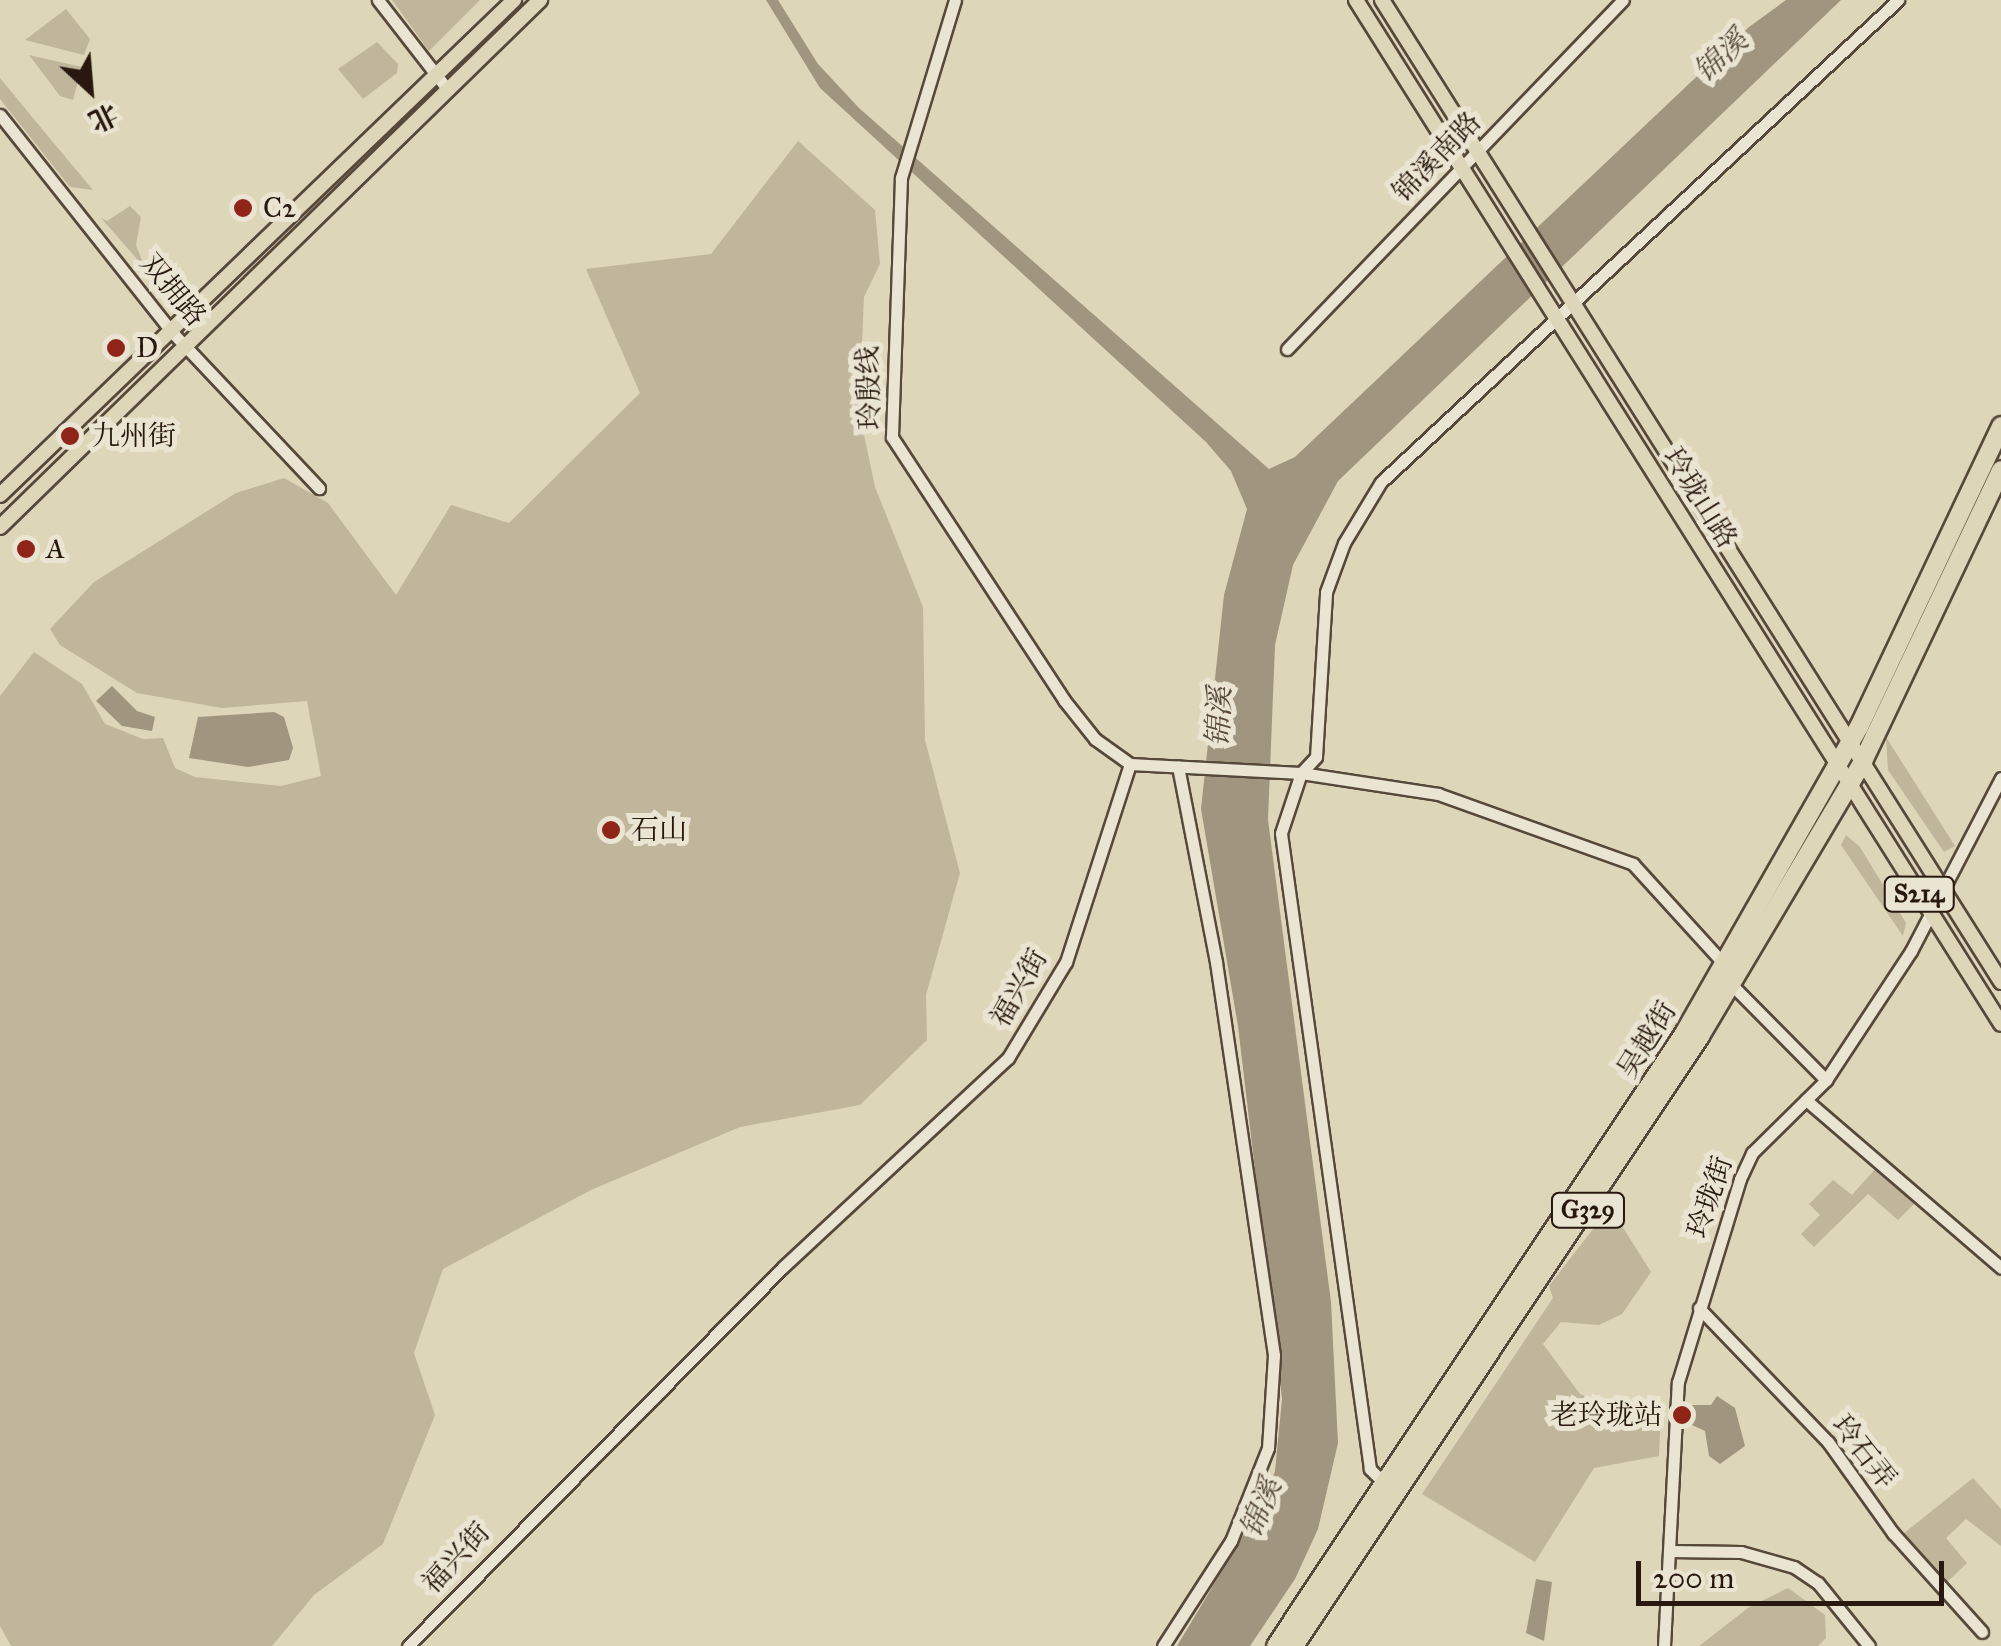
<!DOCTYPE html>
<html>
<head>
<meta charset="utf-8">
<style>
	body { margin:0 }
	#map { position:relative; width:2001px; height:1646px; overflow:hidden; background:#ded6b9; font-family:"IM FELL Great Primer","Noto Serif SC",serif }
	div>[style] { position:absolute }
	[style*='--x'] { left:calc(var(--x)*1px); top:calc(var(--y)*1px); width:calc(var(--w)*1px); rotate:calc(var(--a)*1deg) }
	.green>* { inset:0; background:#bfb69c }
	.water>* { inset:0; background:#a0957f }
	.roads { filter:drop-shadow(2px 0 #56483a) drop-shadow(-2px 0 #56483a) drop-shadow(0 2px #56483a) drop-shadow(0 -2px #56483a) }
	.minor>* { height:11px; margin:-5.5px; padding:0 5.5px; transform-origin:5.5px; border-radius:5.5px; background:#eae4d2 }
	.major>* { height:14px; margin:-7px; padding:0 7px; transform-origin:7px; border-radius:7px; background:#ded6b9 }
	.highway>* { height:18px; margin:-9px; padding:0 9px; transform-origin:9px; border-radius:9px; background:#ded6b9 }
	.dots>* { width:28px; height:28px; translate:-50% -50%; box-sizing:border-box; border:5px solid #eae4d2; border-radius:50% }
	span { translate:-50% -50%; white-space:nowrap; text-align:center; line-height:1.15; -webkit-text-stroke:10px #eae4d2; paint-order:stroke }
	.shield-label span { padding:2px 8px; background:#eae4d2; border:2px solid; border-radius:8px; -webkit-text-stroke-width:0 }
	.shield-label { font-size:25px; color:#28180f; font-weight:700 }
	.street-label { font-size:28px; color:#28180f }
	.poi-label { font-size:28px; color:#28180f }
	.left { translate:0 -50%; text-align:left }
	.right { translate:-100% -50%; text-align:right }
	.water-label { font-size:30px; color:#584a3c; font-style:italic }
	.north { position:absolute; left:40px; top:40px; width:100px; height:100px; -webkit-text-stroke:8px #eae4d2; paint-order:stroke; rotate:154deg; font-size:28px; font-weight:700; line-height:40px; text-align:center; color:#28180f }
	.north::after { content:''; display:block; margin:auto; width:35px; height:45px; background:#28180f; clip-path:polygon(50% 0,100% 100%,50% 72%,0 100%) }
	.scale { position:absolute; left:1636px; top:1561px; width:308px; height:45px; box-sizing:border-box; border:5px solid #28180f; border-top:0; padding-left:12px; font-size:30px; line-height:35px; white-space:nowrap; color:#28180f; -webkit-text-stroke:8px #eae4d2; paint-order:stroke }
</style>
</head>
<body>
<div id="map">
	<div class="green">
		<i style="clip-path:polygon(392px 0,480px 0,429px 51px)"></i>
		<i style="clip-path:polygon(66px 9px,90px 39px,84px 55px,25px 40px)"></i>
		<i style="clip-path:polygon(377px 42px,398px 64px,397px 73px,363px 99px,338px 69px)"></i>
		<i style="clip-path:polygon(29px 55px,82px 67px,73px 100px,60px 96px)"></i>
		<i style="clip-path:polygon(0 78px,47px 135px,93px 190px,70px 187px,0 99px)"></i>
		<i style="clip-path:polygon(798px 141px,875px 210px,880px 264px,864px 297px,859px 411px,875px 487px,923px 607px,925px 740px,960px 873px,926px 995px,927px 1040px,860px 1105px,740px 1127px,591px 1190px,443px 1269px,414px 1353px,435px 1415px,383px 1544px,314px 1595px,272px 1646px,11px 1646px,0 1626px,0 696px,34px 652px,82px 684px,105px 724px,143px 739px,163px 738px,175px 768px,195px 777px,281px 786px,321px 776px,307px 701px,222px 708px,137px 693px,60px 645px,50px 629px,94px 582px,236px 493px,284px 478px,328px 503px,396px 595px,451px 505px,509px 523px,640px 393px,586px 269px,711px 254px)"></i>
		<i style="clip-path:polygon(130px 206px,141px 217px,136px 245px,145px 268px,101px 218px,107px 221px)"></i>
		<i style="clip-path:polygon(1886px 737px,1955px 846px,1944px 852px,1888px 770px)"></i>
		<i style="clip-path:polygon(1846px 835px,1860px 847px,1906px 923px,1903px 936px,1841px 845px)"></i>
		<i style="clip-path:polygon(1876px 1168px,1917px 1201px,1898px 1220px,1868px 1194px,1814px 1247px,1801px 1234px,1820px 1215px,1809px 1204px,1833px 1180px,1852px 1195px)"></i>
		<i style="clip-path:polygon(1610px 1207px,1651px 1272px,1622px 1314px,1599px 1325px,1561px 1322px,1543px 1344px,1580px 1394px,1613px 1408px,1661px 1407px,1659px 1456px,1594px 1468px,1535px 1562px,1422px 1494px,1553px 1298px,1549px 1286px)"></i>
		<i style="clip-path:polygon(1973px 1478px,2001px 1509px,2001px 1546px,1966px 1519px,1946px 1538px,1967px 1563px,1947px 1582px,1903px 1534px)"></i>
		<i style="clip-path:polygon(1788px 1588px,1825px 1615px,1826px 1638px,1818px 1646px,1699px 1646px,1748px 1608px)"></i>
	</div>
	<div class="water">
		<i style="clip-path:polygon(766px 0,778px 0,818px 64px,859px 108px,1269px 469px,1295px 457px,1749px 27px,1786px 0,1841px 0,1338px 481px,1293px 565px,1275px 645px,1268px 820px,1331px 1302px,1338px 1443px,1318px 1529px,1295px 1579px,1250px 1646px,1177px 1646px,1262px 1504px,1275px 1471px,1282px 1399px,1238px 1026px,1201px 809px,1224px 595px,1247px 509px,1231px 471px,1206px 442px,820px 88px)"></i>
		<i style="clip-path:polygon(112px 686px,137px 711px,155px 717px,152px 731px,122px 726px,96px 701px)"></i>
		<i style="clip-path:polygon(274px 712px,284px 717px,293px 748px,289px 760px,248px 767px,189px 758px,198px 717px)"></i>
		<i style="clip-path:polygon(1717px 1396px,1735px 1408px,1745px 1446px,1720px 1464px,1709px 1456px,1705px 1431px,1690px 1424px,1688px 1405px,1711px 1405px)"></i>
		<i style="clip-path:polygon(1536px 1579px,1552px 1582px,1544px 1641px,1526px 1633px)"></i>
	</div>
	<div class="roads">
		<div class="minor">
			<i style="--x:378;--y:0;--w:114;--a:52.1"></i>
			<i style="--x:955;--y:0;--w:186;--a:106.9"></i>
			<i style="--x:901;--y:178;--w:259;--a:92"></i>
			<i style="--x:892;--y:437;--w:314;--a:56.8"></i>
			<i style="--x:1064;--y:700;--w:50;--a:51.5"></i>
			<i style="--x:1095;--y:739;--w:43;--a:35.5"></i>
			<i style="--x:0;--y:115;--w:275;--a:51.6"></i>
			<i style="--x:171;--y:331;--w:216;--a:46.7"></i>
			<i style="--x:1287;--y:349;--w:484;--a:-46.1"></i>
			<i style="--x:1731;--y:984;--w:135;--a:45.3"></i>
			<i style="--x:1806;--y:1100;--w:257;--a:40.7"></i>
			<i style="--x:1699;--y:1308;--w:186;--a:46.1"></i>
			<i style="--x:1828;--y:1442;--w:112;--a:54.5"></i>
			<i style="--x:1893;--y:1533;--w:133;--a:48"></i>
			<i style="--x:1386;--y:1485;--w:23;--a:-135"></i>
			<i style="--x:1370;--y:1469;--w:642;--a:-97.97"></i>
			<i style="--x:1281;--y:833;--w:63;--a:-71.6"></i>
			<i style="--x:1301;--y:773;--w:22;--a:-47"></i>
			<i style="--x:1316;--y:757;--w:165;--a:-86.5"></i>
			<i style="--x:1326;--y:592;--w:52;--a:-69.8"></i>
			<i style="--x:1344;--y:543;--w:71;--a:-58.8"></i>
			<i style="--x:1381;--y:482;--w:707;--a:-42.99"></i>
			<i style="--x:1669;--y:1551;--w:72;--a:0.8"></i>
			<i style="--x:1741;--y:1552;--w:55;--a:15.8"></i>
			<i style="--x:1794;--y:1567;--w:29;--a:34"></i>
			<i style="--x:1818;--y:1583;--w:81;--a:51"></i>
			<i style="--x:408;--y:1646;--w:533;--a:-45.3"></i>
			<i style="--x:783;--y:1267;--w:307;--a:-42.9"></i>
			<i style="--x:1008;--y:1058;--w:112;--a:-58.9"></i>
			<i style="--x:1066;--y:962;--w:208;--a:-72.1"></i>
			<i style="--x:1130;--y:764;--w:171;--a:3"></i>
			<i style="--x:1301;--y:773;--w:139;--a:8.7"></i>
			<i style="--x:1438;--y:794;--w:207;--a:19.7"></i>
			<i style="--x:1633;--y:864;--w:135;--a:47.7"></i>
			<i style="--x:1163;--y:1646;--w:125;--a:-57.1"></i>
			<i style="--x:1231;--y:1541;--w:100;--a:-68.3"></i>
			<i style="--x:1268;--y:1448;--w:93;--a:-86.3"></i>
			<i style="--x:1274;--y:1355;--w:397;--a:-98.4"></i>
			<i style="--x:1216;--y:962;--w:199;--a:-101"></i>
			<i style="--x:1664;--y:1646;--w:264;--a:-87"></i>
			<i style="--x:1678;--y:1382;--w:212;--a:-73"></i>
			<i style="--x:1740;--y:1179;--w:29;--a:-65"></i>
			<i style="--x:1752;--y:1153;--w:104;--a:-44.6"></i>
			<i style="--x:1826;--y:1080;--w:154;--a:-56.6"></i>
			<i style="--x:1911;--y:951;--w:195;--a:-62.5"></i>
		</div>
		<div class="major">
			<i style="--x:1356;--y:0;--w:1210;--a:57.79"></i>
			<i style="--x:1382;--y:0;--w:1161;--a:57.77"></i>
			<i style="--x:0;--y:495;--w:714;--a:-43.92"></i>
			<i style="--x:0;--y:527;--w:755;--a:-44.3"></i>
		</div>
		<div class="highway">
			<i style="--x:1276;--y:1646;--w:738;--a:-56.33"></i>
			<i style="--x:1685;--y:1032;--w:351;--a:-60.3"></i>
			<i style="--x:1859;--y:727;--w:333;--a:-64.7"></i>
			<i style="--x:1294;--y:1646;--w:733;--a:-56.35"></i>
			<i style="--x:1700;--y:1036;--w:320;--a:-59.3"></i>
			<i style="--x:1863;--y:761;--w:322;--a:-64.6"></i>
		</div>
	</div>
	<div class="dots">
		<i style="left:243px;top:208px;background:#8f2418"></i>
		<i style="left:116px;top:348px;background:#8f2418"></i>
		<i style="left:70px;top:436px;background:#8f2418"></i>
		<i style="left:26px;top:549px;background:#8f2418"></i>
		<i style="left:611px;top:830px;background:#8f2418"></i>
		<i style="left:1682px;top:1415px;background:#8f2418"></i>
	</div>
	<div class="shield-label">
		<span style="left:1919px;top:894px">S214</span>
		<span style="left:1588px;top:1210px">G329</span>
	</div>
	<div class="street-label">
		<span style="left:1437px;top:157px;rotate:-46deg">锦溪南路</span>
		<span style="left:173px;top:290px;rotate:50deg">双拥路</span>
		<span style="left:869px;top:388px;rotate:-92deg">玲殷线</span>
		<span style="left:1700px;top:498px;rotate:58deg">玲珑山路</span>
		<span style="left:1019px;top:988px;rotate:-60deg">福兴街</span>
		<span style="left:1647px;top:1040px;rotate:-58deg">吴越街</span>
		<span style="left:1710px;top:1197px;rotate:-71deg">玲珑街</span>
		<span style="left:1864px;top:1452px;rotate:52deg">玲石弄</span>
		<span style="left:456px;top:1558px;rotate:-47deg">福兴街</span>
	</div>
	<div class="poi-label">
		<span class="left" style="left:263px;top:208px">C2</span>
		<span class="left" style="left:136px;top:348px">D</span>
		<span class="left" style="left:92px;top:436px">九州街</span>
		<span class="left" style="left:46px;top:549px">A</span>
		<span class="left" style="left:631px;top:830px">石山</span>
		<span class="right" style="left:1662px;top:1415px">老玲珑站</span>
	</div>
	<div class="water-label">
		<span style="left:1721px;top:56px;rotate:-43deg">锦溪</span>
		<span style="left:1219px;top:717px;rotate:-88deg">锦溪</span>
		<span style="left:1261px;top:1508px;rotate:-68deg">锦溪</span>
	</div>
	<div class="north">北</div>
	<div class="scale">200 m</div>
</div>
</body>
</html>
